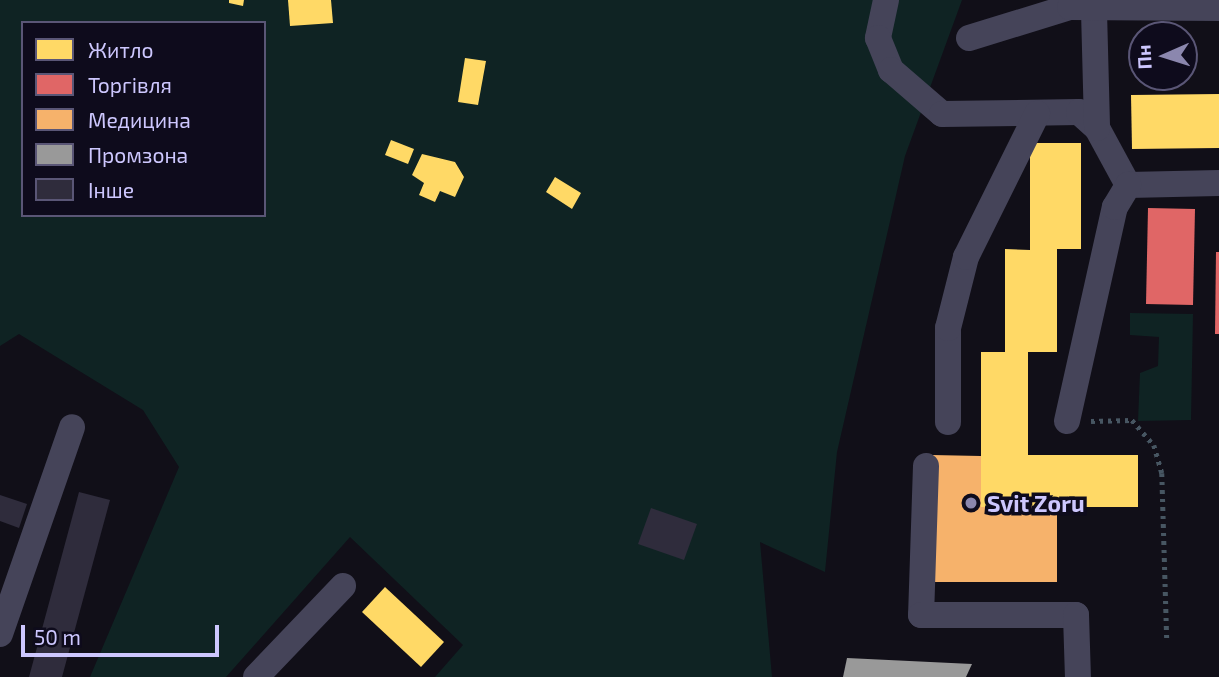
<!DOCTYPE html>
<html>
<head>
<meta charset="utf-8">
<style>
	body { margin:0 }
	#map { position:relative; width:1219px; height:677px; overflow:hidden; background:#110f18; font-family:"Exo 2",sans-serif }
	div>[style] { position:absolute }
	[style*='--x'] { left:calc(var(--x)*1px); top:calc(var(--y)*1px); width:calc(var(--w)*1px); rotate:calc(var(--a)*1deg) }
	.green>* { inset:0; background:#0f2323 }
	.homes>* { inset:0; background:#ffd966 }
	.shops>* { inset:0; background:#e06666 }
	.health>* { inset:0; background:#f6b26b }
	.industry>* { inset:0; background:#999 }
	.building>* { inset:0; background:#2f2c3c }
	.path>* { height:4.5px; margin-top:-2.25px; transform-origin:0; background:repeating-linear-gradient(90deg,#475662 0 3.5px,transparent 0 8.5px) }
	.minor>* { height:26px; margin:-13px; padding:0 13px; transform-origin:13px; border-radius:13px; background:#454459 }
	.dots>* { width:19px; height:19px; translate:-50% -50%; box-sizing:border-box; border:4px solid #0e0b1c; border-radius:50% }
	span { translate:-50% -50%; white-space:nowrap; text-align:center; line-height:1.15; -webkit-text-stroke:7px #0e0b1c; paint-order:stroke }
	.poi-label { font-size:23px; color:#cdc7fe; font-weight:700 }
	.left { translate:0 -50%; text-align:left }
	.legend { position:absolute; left:21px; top:21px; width:245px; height:196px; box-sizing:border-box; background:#0e0b1c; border:2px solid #5a5676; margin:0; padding:9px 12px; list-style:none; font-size:21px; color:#cdc7fe }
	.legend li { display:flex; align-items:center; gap:14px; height:35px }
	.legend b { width:35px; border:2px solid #5a5676 }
	.north { position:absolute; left:1128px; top:21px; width:70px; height:70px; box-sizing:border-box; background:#0e0b1c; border:2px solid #5a5676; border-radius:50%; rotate:267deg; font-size:19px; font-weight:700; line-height:28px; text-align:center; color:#cdc7fe }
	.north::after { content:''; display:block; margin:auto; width:24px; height:32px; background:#8b87ae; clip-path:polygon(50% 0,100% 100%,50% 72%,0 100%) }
	.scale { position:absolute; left:21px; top:625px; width:198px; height:32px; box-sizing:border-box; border:4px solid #cdc7fe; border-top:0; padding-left:9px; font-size:21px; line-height:24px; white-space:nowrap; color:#cdc7fe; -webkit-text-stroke:5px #0e0b1c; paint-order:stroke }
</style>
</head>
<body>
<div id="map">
	<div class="green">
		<i style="clip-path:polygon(evenodd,0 0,962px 0,905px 156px,837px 452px,825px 572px,760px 542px,772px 677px,435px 677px,463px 645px,350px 537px,226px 677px,90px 677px,179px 467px,143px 410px,19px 334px,0 346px,0 0,23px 23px,264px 23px,264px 215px,23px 215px,23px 23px)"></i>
		<i style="clip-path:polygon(1130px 313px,1193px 314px,1191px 420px,1138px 421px,1140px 373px,1158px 366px,1159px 337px,1130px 335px)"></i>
	</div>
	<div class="homes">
		<i style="clip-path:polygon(229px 0,244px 0,243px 6px,229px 3px)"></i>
		<i style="clip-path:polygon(288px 0,331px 0,333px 23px,290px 26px)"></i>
		<i style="clip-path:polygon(465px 58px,486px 61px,478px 105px,458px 102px)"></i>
		<i style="clip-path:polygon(1219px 94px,1219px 148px,1132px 149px,1131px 95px)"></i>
		<i style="clip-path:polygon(391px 140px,414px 149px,408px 164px,385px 155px)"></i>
		<i style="clip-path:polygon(1030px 143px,1081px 143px,1081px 249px,1057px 249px,1057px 352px,1028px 352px,1028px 455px,1138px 455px,1138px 507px,981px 507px,981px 352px,1005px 352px,1005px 249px,1030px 250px)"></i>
		<i style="clip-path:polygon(422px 154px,455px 162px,464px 177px,455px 197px,440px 191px,435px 202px,419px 195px,424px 183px,412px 175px)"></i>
		<i style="clip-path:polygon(555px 177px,581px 193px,572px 209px,546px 192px)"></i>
		<i style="clip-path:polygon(385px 587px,444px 642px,421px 667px,362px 612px)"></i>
	</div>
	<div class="shops">
		<i style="clip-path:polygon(1148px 208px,1195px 209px,1193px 305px,1146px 304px)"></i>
		<i style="clip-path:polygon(1216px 252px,1219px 252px,1219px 334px,1215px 334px)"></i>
	</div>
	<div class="health">
		<i style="clip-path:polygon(932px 455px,981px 456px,981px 507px,1057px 507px,1057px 582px,932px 582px)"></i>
	</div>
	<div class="industry">
		<i style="clip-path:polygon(847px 658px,972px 664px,966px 677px,843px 677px)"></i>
	</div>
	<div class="building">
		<i style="clip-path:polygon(79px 492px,110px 500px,62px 677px,29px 677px)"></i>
		<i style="clip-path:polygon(0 495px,27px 504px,19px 528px,0 521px)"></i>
		<i style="clip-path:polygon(651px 508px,697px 524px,684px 560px,638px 544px)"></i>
	</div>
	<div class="path">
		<i style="--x:1091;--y:421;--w:41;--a:-1.4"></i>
		<i style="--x:1132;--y:420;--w:33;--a:49"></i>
		<i style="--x:1154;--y:445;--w:29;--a:74"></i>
		<i style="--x:1162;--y:473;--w:165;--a:88.3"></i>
	</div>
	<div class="minor">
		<i style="--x:886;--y:0;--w:39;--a:102"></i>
		<i style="--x:878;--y:38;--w:35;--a:68"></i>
		<i style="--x:891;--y:70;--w:67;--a:40.8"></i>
		<i style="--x:942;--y:114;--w:137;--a:-0.8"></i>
		<i style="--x:1079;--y:112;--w:24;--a:42"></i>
		<i style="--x:1097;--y:128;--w:65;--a:61.5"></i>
		<i style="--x:1094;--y:11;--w:117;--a:88.5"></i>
		<i style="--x:969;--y:38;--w:106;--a:-17.1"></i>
		<i style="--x:1070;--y:7;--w:149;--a:0.4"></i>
		<i style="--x:1128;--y:185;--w:91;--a:-1.3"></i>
		<i style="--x:1067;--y:421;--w:219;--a:-77.4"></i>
		<i style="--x:1115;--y:207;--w:26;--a:-59"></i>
		<i style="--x:948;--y:422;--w:94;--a:-90"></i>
		<i style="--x:948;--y:328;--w:73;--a:-75.8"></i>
		<i style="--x:966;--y:257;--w:160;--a:-63.6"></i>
		<i style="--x:926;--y:466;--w:149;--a:91.9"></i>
		<i style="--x:921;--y:615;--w:155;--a:0"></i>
		<i style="--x:1076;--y:615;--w:62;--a:88.2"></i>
		<i style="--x:0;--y:634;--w:219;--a:-70.8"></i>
		<i style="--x:256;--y:677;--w:126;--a:-46.3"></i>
	</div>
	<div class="dots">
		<i style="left:971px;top:503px;background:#8b87ae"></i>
	</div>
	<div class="poi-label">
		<span class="left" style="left:987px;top:503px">Svit Zoru</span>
	</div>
	<ul class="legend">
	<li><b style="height:19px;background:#ffd966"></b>Житло</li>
	<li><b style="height:19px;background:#e06666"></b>Торгівля</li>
	<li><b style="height:19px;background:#f6b26b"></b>Медицина</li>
	<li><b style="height:19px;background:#999"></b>Промзона</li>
	<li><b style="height:19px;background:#2f2c3c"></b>Інше</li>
	</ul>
	<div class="north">Пн</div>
	<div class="scale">50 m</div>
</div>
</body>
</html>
